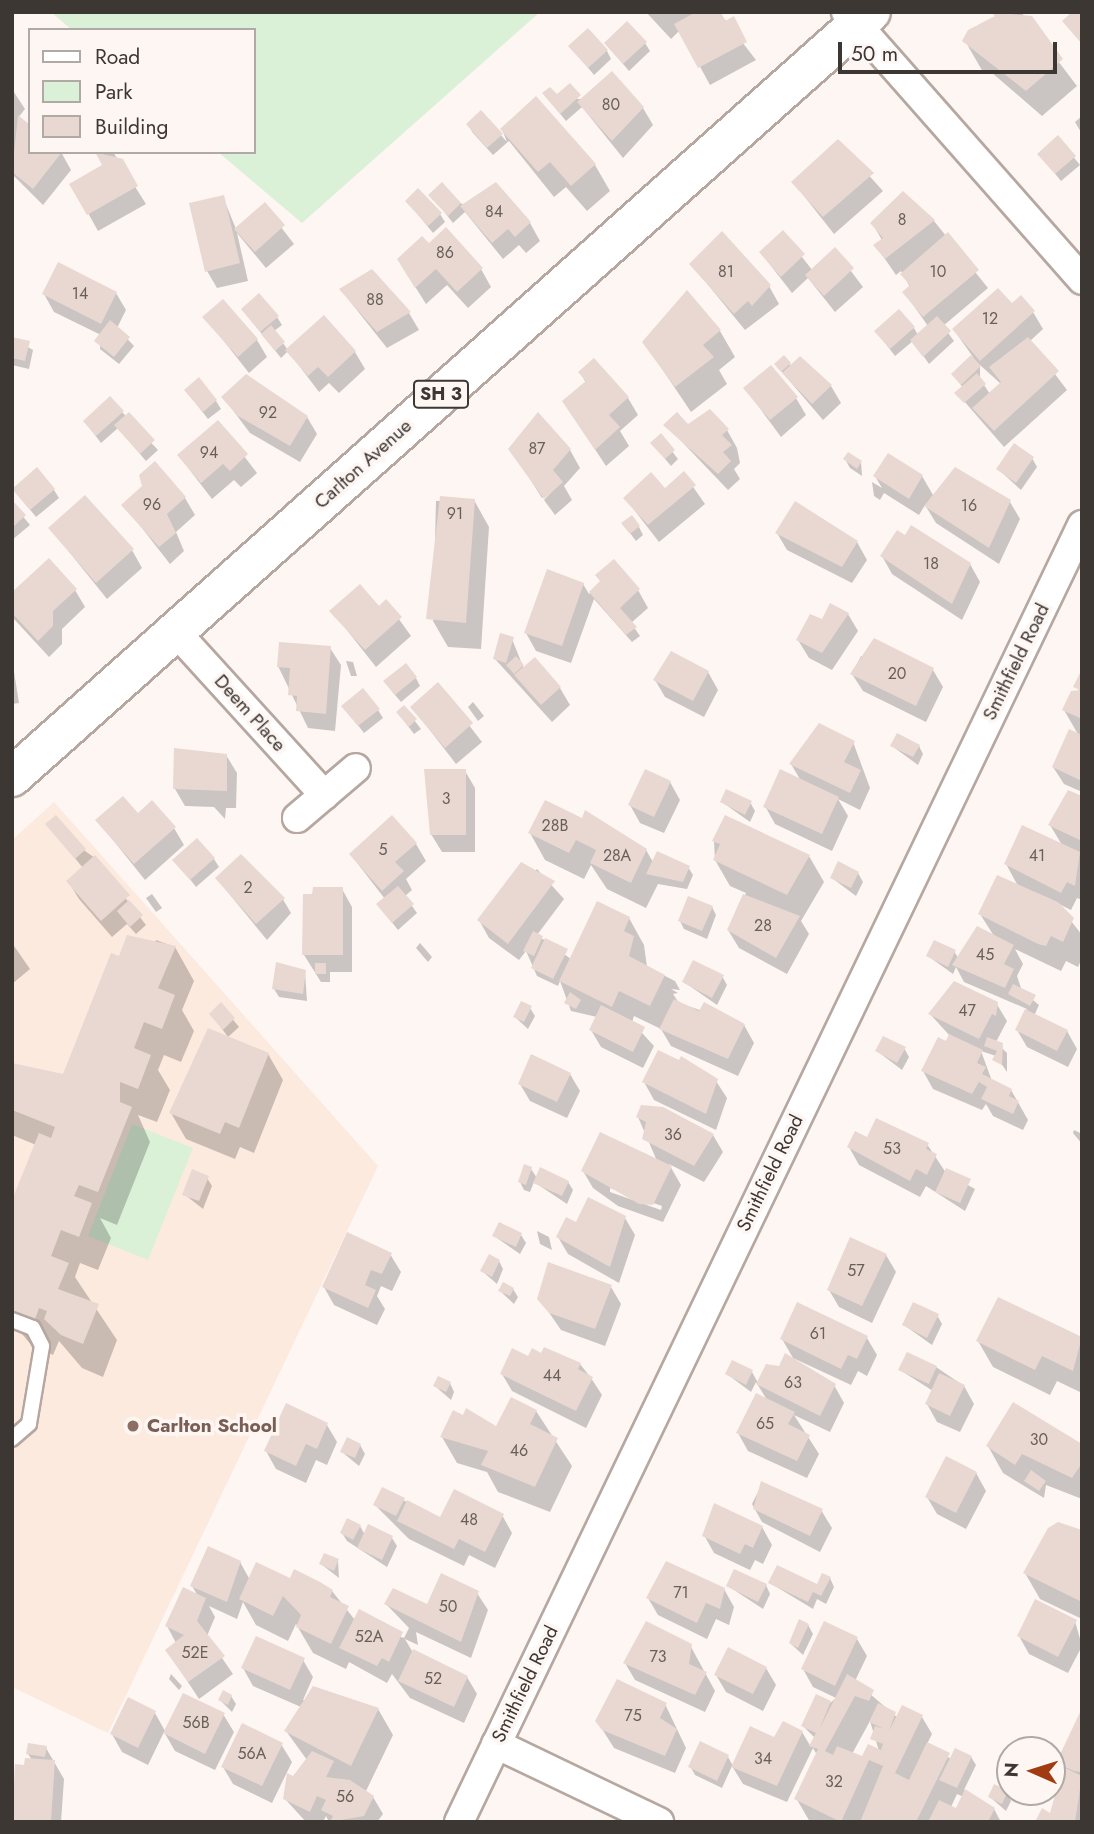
<!DOCTYPE html>
<html>
<head>
<meta charset="utf-8">
<style>
	body { margin:0 }
	#map { position:relative; width:1094px; height:1834px; overflow:hidden; background:#fdf6f3; font-family:Jost,sans-serif }
	div>[style] { position:absolute }
	[style*='--x'] { left:calc(var(--x)*1px); top:calc(var(--y)*1px); width:calc(var(--w)*1px); rotate:calc(var(--a)*1deg) }
	.education>* { inset:0; background:#fceadf }
	.green>* { inset:0; background:#daf1d7 }
	.shadow>* { inset:0; background:#0003 }
	.building>* { inset:0; background:#e8d8d1 }
	.roads { filter:drop-shadow(2px 0 #b6a7a0) drop-shadow(-2px 0 #b6a7a0) drop-shadow(0 2px #b6a7a0) drop-shadow(0 -2px #b6a7a0) }
	.lane>* { height:14px; margin:-7px; padding:0 7px; transform-origin:7px; border-radius:7px; background:#fff }
	.street>* { height:28px; margin:-14px; padding:0 14px; transform-origin:14px; border-radius:14px; background:#fff }
	.highway>* { height:38px; margin:-19px; padding:0 19px; transform-origin:19px; border-radius:19px; background:#fff }
	.dots>* { width:19px; height:19px; translate:-50% -50%; box-sizing:border-box; border:4px solid #fdf6f3; border-radius:50% }
	span { translate:-50% -50%; white-space:nowrap; text-align:center; line-height:1.15; -webkit-text-stroke:7px #fdf6f3; paint-order:stroke }
	.number-label { font-size:16px; color:#685f5b }
	.number-label span { -webkit-text-stroke-width:0 }
	.shield-label span { padding:2px 5px; background:#fdf6f3; border:2px solid; border-radius:5px; -webkit-text-stroke-width:0 }
	.shield-label { font-size:18px; color:#3d3734; font-weight:700 }
	.street-label { font-size:19px; color:#3d3734 }
	.education-label { font-size:19px; color:#785e54; font-weight:700 }
	.left { translate:0 -50%; text-align:left }
	.frame { position:absolute; inset:0; border:14px solid #3d3734; pointer-events:none }
	.legend { position:absolute; left:28px; top:28px; width:228px; height:126px; box-sizing:border-box; background:#fdf6f3; border:2px solid #b0aaa7; margin:0; padding:9px 12px; list-style:none; font-size:21px; color:#3d3734 }
	.legend li { display:flex; align-items:center; gap:14px; height:35px }
	.legend b { width:35px; border:2px solid #b0aaa7 }
	.north { position:absolute; left:996px; top:1736px; width:70px; height:70px; box-sizing:border-box; background:#fdf6f3; border:2px solid #b0aaa7; border-radius:50%; rotate:273deg; font-size:19px; font-weight:700; line-height:28px; text-align:center; color:#3d3734 }
	.north::after { content:''; display:block; margin:auto; width:24px; height:32px; background:#a13b12; clip-path:polygon(50% 0,100% 100%,50% 72%,0 100%) }
	.scale { position:absolute; left:838px; top:42px; width:219px; height:32px; box-sizing:border-box; border:4px solid #3d3734; border-top:0; padding-left:9px; font-size:21px; line-height:24px; white-space:nowrap; color:#3d3734; -webkit-text-stroke:5px #fdf6f3; paint-order:stroke }
</style>
</head>
<body>
<div id="map">
	<div class="education">
		<i style="clip-path:polygon(54px 802px,378px 1166px,108px 1733px,12px 1687px,12px 840px)"></i>
	</div>
	<div class="green">
		<i style="clip-path:polygon(51px 12px,540px 12px,302px 223px,218px 152px,254px 152px,254px 30px,72px 30px)"></i>
		<i style="clip-path:polygon(132px 1124px,193px 1148px,148px 1260px,88px 1236px)"></i>
	</div>
	<div class="shadow">
		<i style="clip-path:polygon(646px 12px,719px 12px,756px 60px,710px 85px,680px 30px,671px 39px)"></i>
		<i style="clip-path:polygon(993px 12px,1021px 12px,1077px 86px,1042px 116px,991px 72px,983px 72px,968px 46px,965px 35px,988px 25px,996px 18px)"></i>
		<i style="clip-path:polygon(645px 43px,650px 51px,629px 71px,606px 44px)"></i>
		<i style="clip-path:polygon(571px 47px,607px 51px,611px 59px,594px 75px)"></i>
		<i style="clip-path:polygon(12px 89px,25px 109px,18px 118px,30px 152px,61px 152px,71px 170px,43px 205px,12px 174px)"></i>
		<i style="clip-path:polygon(544px 94px,643px 108px,653px 125px,623px 158px,582px 107px,566px 121px)"></i>
		<i style="clip-path:polygon(481px 113px,507px 142px,502px 129px,595px 165px,610px 191px,587px 211px,566px 187px,554px 197px,509px 141px,493px 155px,473px 133px,468px 125px)"></i>
		<i style="clip-path:polygon(1082px 116px,1082px 134px,1075px 122px)"></i>
		<i style="clip-path:polygon(1058px 138px,1080px 165px,1061px 181px,1039px 154px)"></i>
		<i style="clip-path:polygon(838px 141px,883px 191px,834px 234px,793px 182px)"></i>
		<i style="clip-path:polygon(97px 152px,113px 152px,146px 204px,98px 231px,72px 184px,104px 166px)"></i>
		<i style="clip-path:polygon(431px 195px,530px 223px,540px 241px,526px 253px,519px 245px,503px 259px,465px 212px,453px 223px)"></i>
		<i style="clip-path:polygon(223px 197px,236px 229px,264px 205px,294px 244px,266px 268px,237px 233px,248px 281px,217px 288px,207px 271px)"></i>
		<i style="clip-path:polygon(407px 201px,440px 214px,445px 222px,433px 233px)"></i>
		<i style="clip-path:polygon(934px 221px,988px 288px,943px 326px,954px 341px,929px 364px,913px 341px,895px 356px,876px 331px,914px 328px,918px 335px,928px 326px,904px 292px,910px 287px,901px 271px,896px 275px,876px 246px,882px 240px,872px 223px)"></i>
		<i style="clip-path:polygon(783px 233px,813px 271px,835px 250px,863px 287px,835px 312px,808px 278px,792px 293px,761px 253px)"></i>
		<i style="clip-path:polygon(429px 245px,481px 269px,491px 287px,468px 308px,447px 285px,426px 304px,409px 277px)"></i>
		<i style="clip-path:polygon(691px 264px,769px 286px,779px 304px,745px 330px)"></i>
		<i style="clip-path:polygon(341px 290px,409px 313px,419px 330px,387px 348px)"></i>
		<i style="clip-path:polygon(116px 293px,126px 310px,117px 328px,134px 346px,119px 364px,100px 349px,101px 335px,54px 312px,44px 294px)"></i>
		<i style="clip-path:polygon(evenodd,1012px 306px,1033px 312px,1043px 329px,1030px 341px,1067px 390px,1004px 447px,957px 393px,963px 388px,953px 374px,973px 357px,954px 330px,1012px 306px,980px 365px,1001px 384px,990px 394px,980px 379px,980px 365px)"></i>
		<i style="clip-path:polygon(243px 310px,277px 317px,282px 325px,274px 331px,288px 350px,355px 352px,365px 369px,339px 393px,329px 383px,319px 392px,288px 351px,281px 358px)"></i>
		<i style="clip-path:polygon(205px 317px,257px 340px,267px 357px,249px 373px)"></i>
		<i style="clip-path:polygon(720px 331px,735px 357px,719px 370px,727px 384px,691px 412px,644px 342px)"></i>
		<i style="clip-path:polygon(12px 338px,33px 350px,29px 369px,12px 365px)"></i>
		<i style="clip-path:polygon(789px 364px,831px 386px,841px 403px,823px 420px,776px 365px)"></i>
		<i style="clip-path:polygon(580px 372px,628px 398px,638px 415px,620px 431px,629px 446px,606px 466px,575px 419px,586px 383px)"></i>
		<i style="clip-path:polygon(745px 388px,796px 398px,806px 415px,781px 437px)"></i>
		<i style="clip-path:polygon(186px 391px,216px 401px,221px 409px,208px 419px)"></i>
		<i style="clip-path:polygon(223px 397px,307px 417px,317px 434px,300px 462px,250px 433px)"></i>
		<i style="clip-path:polygon(122px 412px,158px 450px,146px 461px,118px 428px,101px 443px,85px 422px)"></i>
		<i style="clip-path:polygon(218px 422px,257px 473px,241px 487px,234px 480px,212px 499px,179px 456px)"></i>
		<i style="clip-path:polygon(666px 425px,727px 430px,737px 448px,740px 463px,734px 469px,740px 479px,728px 490px)"></i>
		<i style="clip-path:polygon(660px 436px,678px 459px,671px 466px,652px 443px)"></i>
		<i style="clip-path:polygon(511px 449px,570px 450px,580px 468px,564px 486px,572px 500px,555px 515px,544px 500px,563px 480px,542px 498px)"></i>
		<i style="clip-path:polygon(1032px 458px,1037px 467px,1021px 490px,998px 469px)"></i>
		<i style="clip-path:polygon(845px 459px,861px 462px,862px 476px,850px 468px)"></i>
		<i style="clip-path:polygon(684px 474px,705px 504px,659px 542px,625px 498px,665px 491px)"></i>
		<i style="clip-path:polygon(875px 476px,922px 476px,933px 495px,1010px 502px,1020px 519px,999px 564px,936px 523px,925px 505px,919px 515px,884px 493px,880px 500px,874px 496px,872px 482px,882px 488px)"></i>
		<i style="clip-path:polygon(14px 490px,54px 490px,59px 498px,36px 517px)"></i>
		<i style="clip-path:polygon(185px 498px,195px 515px,176px 532px,184px 551px,170px 564px,124px 505px)"></i>
		<i style="clip-path:polygon(474px 500px,489px 527px,481px 649px,448px 647px,433px 621px,436px 501px)"></i>
		<i style="clip-path:polygon(12px 503px,30px 525px,12px 540px)"></i>
		<i style="clip-path:polygon(623px 524px,639px 527px,643px 535px,636px 541px)"></i>
		<i style="clip-path:polygon(50px 528px,132px 550px,142px 568px,107px 599px)"></i>
		<i style="clip-path:polygon(777px 533px,857px 542px,867px 560px,852px 583px,787px 550px)"></i>
		<i style="clip-path:polygon(882px 556px,970px 564px,980px 582px,962px 620px,892px 574px)"></i>
		<i style="clip-path:polygon(601px 583px,638px 590px,648px 608px,631px 623px,640px 636px,632px 642px,594px 599px,571px 663px,536px 651px,526px 633px,583px 584px,589px 594px)"></i>
		<i style="clip-path:polygon(75px 590px,85px 607px,62px 629px,62px 644px,49px 657px,14px 619px,12px 594px)"></i>
		<i style="clip-path:polygon(386px 601px,411px 636px,376px 667px,332px 611px,378px 608px)"></i>
		<i style="clip-path:polygon(848px 614px,858px 631px,832px 670px,809px 658px,798px 640px,823px 622px)"></i>
		<i style="clip-path:polygon(512px 639px,524px 669px,560px 688px,570px 705px,552px 722px,495px 659px)"></i>
		<i style="clip-path:polygon(330px 648px,341px 665px,335px 731px,308px 728px,278px 666px)"></i>
		<i style="clip-path:polygon(861px 656px,933px 670px,943px 687px,926px 722px,863px 691px,852px 674px)"></i>
		<i style="clip-path:polygon(12px 659px,19px 703px,12px 704px)"></i>
		<i style="clip-path:polygon(346px 661px,353px 662px,357px 676px,351px 676px)"></i>
		<i style="clip-path:polygon(708px 672px,718px 690px,704px 717px,665px 697px,655px 680px)"></i>
		<i style="clip-path:polygon(1082px 673px,1082px 792px,1064px 784px,1053px 767px,1079px 736px,1064px 710px,1078px 692px)"></i>
		<i style="clip-path:polygon(416px 678px,420px 686px,401px 702px,390px 689px)"></i>
		<i style="clip-path:polygon(438px 685px,482px 742px,456px 764px,412px 707px)"></i>
		<i style="clip-path:polygon(473px 702px,484px 716px,478px 721px,468px 707px)"></i>
		<i style="clip-path:polygon(343px 706px,378px 710px,383px 718px,364px 733px)"></i>
		<i style="clip-path:polygon(404px 707px,421px 729px,414px 734px,398px 713px)"></i>
		<i style="clip-path:polygon(853px 742px,870px 788px,860px 810px,838px 799px,848px 816px,832px 851px,775px 824px,765px 806px,801px 781px,791px 764px)"></i>
		<i style="clip-path:polygon(892px 746px,919px 746px,923px 754px,918px 765px)"></i>
		<i style="clip-path:polygon(226px 755px,237px 773px,236px 808px,226px 808px,225px 819px,214px 807px,185px 806px,175px 789px)"></i>
		<i style="clip-path:polygon(465px 771px,475px 788px,475px 852px,442px 852px,431px 834px)"></i>
		<i style="clip-path:polygon(670px 782px,680px 800px,664px 833px,640px 823px,630px 805px)"></i>
		<i style="clip-path:polygon(1082px 799px,1082px 900px,1077px 898px,1071px 910px,1057px 903px,1082px 935px,1082px 958px,1078px 967px,1066px 961px,1061px 971px,1015px 949px,1023px 964px,1017px 976px,1022px 991px,1039px 1005px,1034px 1016px,1067px 1031px,1077px 1049px,1068px 1067px,1027px 1047px,1017px 1030px,1027px 1009px,964px 982px,956px 967px,953px 974px,928px 956px,954px 951px,958px 958px,994px 936px,980px 914px,1018px 886px,1006px 864px,1062px 845px,1050px 825px)"></i>
		<i style="clip-path:polygon(546px 802px,646px 850px,653px 862px,688px 867px,693px 875px,687px 889px,658px 884px,646px 908px,607px 889px,591px 865px,584px 879px,545px 860px,530px 833px)"></i>
		<i style="clip-path:polygon(722px 802px,750px 802px,755px 811px,750px 822px)"></i>
		<i style="clip-path:polygon(137px 815px,174px 828px,184px 845px,145px 880px,97px 820px)"></i>
		<i style="clip-path:polygon(47px 824px,95px 858px,146px 925px,136px 934px,127px 924px,112px 937px,79px 899px,68px 881px,83px 868px)"></i>
		<i style="clip-path:polygon(714px 841px,809px 856px,824px 882px,801px 921px,809px 934px,787px 974px,739px 948px,728px 930px,746px 893px,730px 886px,715px 860px)"></i>
		<i style="clip-path:polygon(416px 844px,426px 861px,406px 879px,412px 890px,405px 896px,417px 913px,398px 930px,378px 905px,385px 899px,351px 855px)"></i>
		<i style="clip-path:polygon(214px 859px,219px 867px,196px 887px,175px 860px)"></i>
		<i style="clip-path:polygon(537px 869px,564px 899px,537px 935px,571px 959px,629px 918px,644px 945px,647px 967px,675px 981px,680px 990px,671px 989px,678px 993px,673px 994px,679px 1003px,744px 1025px,754px 1043px,738px 1076px,671px 1046px,661px 1029px,634px 1016px,632px 1022px,654px 1046px,643px 1068px,601px 1047px,591px 1030px,597px 1017px,571px 1011px,560px 981px,558px 986px,537px 976px,526px 951px,519px 960px,489px 938px,479px 920px)"></i>
		<i style="clip-path:polygon(858px 873px,863px 882px,856px 896px,832px 878px)"></i>
		<i style="clip-path:polygon(217px 879px,281px 896px,291px 913px,267px 940px)"></i>
		<i style="clip-path:polygon(342px 889px,352px 907px,352px 972px,330px 972px,330px 982px,321px 982px,304px 955px,304px 895px)"></i>
		<i style="clip-path:polygon(152px 894px,162px 908px,156px 912px,146px 898px)"></i>
		<i style="clip-path:polygon(712px 907px,716px 915px,707px 939px,684px 929px,680px 921px)"></i>
		<i style="clip-path:polygon(156px 940px,175px 947px,194px 981px,182px 1010px,194px 1031px,181px 1062px,164px 1055px,158px 1070px,170px 1090px,157px 1122px,138px 1115px,150px 1142px,117px 1225px,100px 1218px,111px 1238px,98px 1270px,80px 1263px,75px 1277px,117px 1340px,103px 1377px,82px 1368px,59px 1341px,53px 1355px,32px 1346px,12px 1322px,12px 1204px,36px 1145px,12px 1135px,12px 1065px,64px 1076px,119px 958px,153px 947px)"></i>
		<i style="clip-path:polygon(12px 943px,30px 969px,12px 984px)"></i>
		<i style="clip-path:polygon(420px 943px,432px 957px,428px 962px,416px 948px)"></i>
		<i style="clip-path:polygon(305px 972px,307px 1001px,279px 997px,274px 989px)"></i>
		<i style="clip-path:polygon(722px 976px,727px 985px,717px 1005px,684px 982px)"></i>
		<i style="clip-path:polygon(996px 1003px,1007px 1021px,996px 1042px,1007px 1053px,1007px 1072px,996px 1056px,981px 1051px,992px 1081px,1011px 1090px,1028px 1120px,1023px 1130px,993px 1116px,986px 1104px,982px 1110px,933px 1089px,923px 1071px,950px 1036px,930px 1014px)"></i>
		<i style="clip-path:polygon(221px 1005px,239px 1027px,228px 1037px,211px 1014px)"></i>
		<i style="clip-path:polygon(530px 1008px,535px 1016px,528px 1029px,515px 1017px)"></i>
		<i style="clip-path:polygon(904px 1048px,909px 1057px,902px 1070px,877px 1051px)"></i>
		<i style="clip-path:polygon(659px 1052px,716px 1081px,727px 1098px,716px 1130px,654px 1100px,644px 1082px)"></i>
		<i style="clip-path:polygon(268px 1054px,283px 1080px,254px 1153px,240px 1147px,235px 1159px,186px 1139px,171px 1113px)"></i>
		<i style="clip-path:polygon(570px 1074px,580px 1091px,567px 1118px,530px 1101px,520px 1084px)"></i>
		<i style="clip-path:polygon(evenodd,638px 1117px,713px 1135px,723px 1152px,704px 1182px,669px 1164px,681px 1185px,663px 1222px,618px 1206px,593px 1188px,583px 1171px,657px 1161px,638px 1117px,610px 1188px,662px 1206px,661px 1210px,610px 1192px,610px 1188px)"></i>
		<i style="clip-path:polygon(1074px 1130px,1082px 1134px,1082px 1144px,1073px 1133px)"></i>
		<i style="clip-path:polygon(868px 1139px,927px 1144px,946px 1173px,975px 1189px,965px 1211px,926px 1186px,920px 1197px,859px 1165px,849px 1147px)"></i>
		<i style="clip-path:polygon(531px 1169px,537px 1178px,568px 1182px,573px 1190px,567px 1204px,534px 1182px,530px 1192px,524px 1190px,520px 1182px)"></i>
		<i style="clip-path:polygon(207px 1178px,212px 1186px,203px 1209px,184px 1194px)"></i>
		<i style="clip-path:polygon(625px 1218px,635px 1235px,619px 1283px,568px 1254px,558px 1237px,576px 1224px)"></i>
		<i style="clip-path:polygon(537px 1231px,549px 1237px,552px 1250px,540px 1244px)"></i>
		<i style="clip-path:polygon(521px 1235px,526px 1243px,520px 1254px,494px 1236px)"></i>
		<i style="clip-path:polygon(390px 1254px,401px 1272px,392px 1291px,381px 1286px,377px 1296px,385px 1309px,377px 1325px,334px 1305px,324px 1287px)"></i>
		<i style="clip-path:polygon(886px 1255px,896px 1272px,872px 1323px,839px 1307px,829px 1290px)"></i>
		<i style="clip-path:polygon(499px 1261px,503px 1269px,497px 1284px,482px 1271px)"></i>
		<i style="clip-path:polygon(611px 1287px,621px 1304px,605px 1346px,561px 1330px,539px 1298px)"></i>
		<i style="clip-path:polygon(513px 1289px,518px 1297px,514px 1304px,500px 1291px)"></i>
		<i style="clip-path:polygon(998px 1299px,1082px 1339px,1082px 1393px,1057px 1381px,1050px 1395px,993px 1367px,978px 1341px)"></i>
		<i style="clip-path:polygon(937px 1315px,942px 1324px,932px 1345px,904px 1325px)"></i>
		<i style="clip-path:polygon(867px 1338px,877px 1355px,867px 1376px,858px 1371px,851px 1385px,793px 1358px,782px 1339px)"></i>
		<i style="clip-path:polygon(542px 1355px,580px 1364px,591px 1378px,602px 1395px,586px 1428px,512px 1391px,502px 1374px)"></i>
		<i style="clip-path:polygon(936px 1367px,964px 1386px,974px 1404px,960px 1432px,937px 1422px,927px 1404px,933px 1391px,900px 1370px)"></i>
		<i style="clip-path:polygon(752px 1372px,758px 1383px,834px 1385px,844px 1403px,830px 1432px,794px 1415px,819px 1454px,807px 1478px,748px 1451px,738px 1433px,767px 1400px,756px 1382px,751px 1392px,727px 1374px)"></i>
		<i style="clip-path:polygon(450px 1383px,454px 1392px,451px 1400px,435px 1386px)"></i>
		<i style="clip-path:polygon(536px 1411px,572px 1466px,550px 1512px,498px 1492px,487px 1472px,457px 1463px,442px 1437px,497px 1429px)"></i>
		<i style="clip-path:polygon(327px 1425px,337px 1442px,327px 1465px,316px 1460px,306px 1483px,276px 1469px,266px 1451px)"></i>
		<i style="clip-path:polygon(360px 1445px,365px 1454px,359px 1466px,342px 1452px)"></i>
		<i style="clip-path:polygon(988px 1446px,1082px 1446px,1082px 1499px,1046px 1485px,1044px 1498px,1003px 1473px)"></i>
		<i style="clip-path:polygon(976px 1473px,986px 1491px,966px 1529px,937px 1514px,927px 1497px)"></i>
		<i style="clip-path:polygon(762px 1484px,821px 1510px,832px 1528px,820px 1552px,762px 1522px,752px 1504px)"></i>
		<i style="clip-path:polygon(403px 1500px,441px 1519px,502px 1515px,512px 1533px,495px 1568px,469px 1555px,464px 1566px,409px 1539px,375px 1505px)"></i>
		<i style="clip-path:polygon(360px 1526px,365px 1535px,392px 1538px,397px 1546px,387px 1567px,347px 1541px,342px 1533px)"></i>
		<i style="clip-path:polygon(762px 1527px,772px 1545px,763px 1564px,755px 1560px,750px 1570px,714px 1553px,704px 1535px)"></i>
		<i style="clip-path:polygon(1082px 1534px,1082px 1619px,1040px 1599px,1025px 1573px)"></i>
		<i style="clip-path:polygon(338px 1561px,339px 1578px,321px 1564px)"></i>
		<i style="clip-path:polygon(240px 1562px,250px 1580px,291px 1580px,332px 1591px,355px 1620px,404px 1638px,409px 1628px,386px 1604px,427px 1607px,477px 1593px,488px 1610px,471px 1658px,416px 1632px,418px 1645px,405px 1639px,412px 1651px,467px 1677px,477px 1694px,464px 1723px,410px 1698px,392px 1674px,387px 1683px,349px 1662px,346px 1669px,313px 1653px,296px 1624px,288px 1641px,256px 1625px,243px 1602px,237px 1619px,209px 1606px,215px 1617px,207px 1636px,233px 1674px,199px 1699px,167px 1650px,176px 1643px,167px 1626px,198px 1596px,192px 1586px)"></i>
		<i style="clip-path:polygon(830px 1578px,834px 1587px,826px 1604px,817px 1599px,813px 1609px,770px 1583px,818px 1586px)"></i>
		<i style="clip-path:polygon(766px 1585px,770px 1594px,763px 1609px,728px 1586px)"></i>
		<i style="clip-path:polygon(724px 1589px,734px 1607px,729px 1625px,716px 1619px,707px 1639px,658px 1615px,648px 1598px)"></i>
		<i style="clip-path:polygon(1075px 1621px,1082px 1646px,1068px 1673px,1029px 1654px,1019px 1636px)"></i>
		<i style="clip-path:polygon(808px 1625px,813px 1634px,803px 1655px,790px 1643px)"></i>
		<i style="clip-path:polygon(evenodd,857px 1639px,867px 1656px,855px 1681px,898px 1718px,922px 1717px,932px 1734px,927px 1744px,951px 1759px,971px 1757px,976px 1765px,964px 1790px,994px 1809px,1001px 1822px,810px 1822px,796px 1798px,817px 1755px,813px 1748px,787px 1802px,743px 1784px,732px 1766px,722px 1788px,695px 1775px,690px 1766px,728px 1757px,733px 1766px,802px 1732px,811px 1747px,815px 1738px,803px 1726px,836px 1698px,813px 1687px,803px 1669px,857px 1639px,870px 1721px,879px 1751px,862px 1758px,852px 1754px,870px 1721px,857px 1639px,957px 1794px,964px 1797px,957px 1810px,951px 1807px,957px 1794px)"></i>
		<i style="clip-path:polygon(690px 1645px,715px 1691px,705px 1712px,635px 1680px,625px 1663px)"></i>
		<i style="clip-path:polygon(303px 1660px,313px 1677px,303px 1700px,378px 1709px,393px 1735px,366px 1791px,343px 1779px,340px 1785px,373px 1797px,383px 1814px,377px 1822px,329px 1822px,326px 1816px,323px 1822px,306px 1822px,285px 1799px,307px 1760px,286px 1731px,301px 1707px,253px 1686px,243px 1668px)"></i>
		<i style="clip-path:polygon(766px 1668px,776px 1685px,763px 1711px,726px 1692px,716px 1675px)"></i>
		<i style="clip-path:polygon(171px 1674px,182px 1686px,179px 1690px,169px 1679px)"></i>
		<i style="clip-path:polygon(231px 1696px,236px 1704px,232px 1712px,220px 1700px)"></i>
		<i style="clip-path:polygon(665px 1704px,686px 1748px,675px 1773px,614px 1748px,597px 1721px)"></i>
		<i style="clip-path:polygon(155px 1713px,165px 1731px,223px 1714px,234px 1732px,215px 1770px,175px 1751px,164px 1732px,148px 1765px,122px 1752px,112px 1734px)"></i>
		<i style="clip-path:polygon(1082px 1715px,1082px 1822px,1035px 1822px,1043px 1810px,1052px 1815px,1063px 1773px,1058px 1763px)"></i>
		<i style="clip-path:polygon(281px 1744px,292px 1762px,272px 1803px,233px 1784px,223px 1767px)"></i>
		<i style="clip-path:polygon(46px 1748px,64px 1779px,61px 1822px,13px 1822px,32px 1760px,28px 1754px)"></i>
		<i style="clip-path:polygon(1006px 1792px,1011px 1801px,1006px 1811px,990px 1797px)"></i>
	</div>
	<div class="building">
		<i style="clip-path:polygon(696px 12px,721px 12px,725px 21px,734px 16px,747px 42px,698px 68px,674px 24px)"></i>
		<i style="clip-path:polygon(991px 12px,1032px 16px,1063px 59px,1026px 91px,962px 41px,968px 30px,995px 16px)"></i>
		<i style="clip-path:polygon(1072px 12px,1082px 12px,1082px 44px,1062px 21px)"></i>
		<i style="clip-path:polygon(627px 21px,647px 42px,623px 64px,604px 43px)"></i>
		<i style="clip-path:polygon(588px 28px,608px 50px,588px 68px,568px 46px)"></i>
		<i style="clip-path:polygon(612px 71px,644px 107px,612px 141px,577px 102px)"></i>
		<i style="clip-path:polygon(570px 83px,581px 95px,560px 114px,542px 93px,550px 87px,557px 94px)"></i>
		<i style="clip-path:polygon(536px 96px,596px 164px,571px 186px,550px 162px,538px 172px,500px 129px)"></i>
		<i style="clip-path:polygon(481px 110px,503px 134px,487px 148px,466px 124px)"></i>
		<i style="clip-path:polygon(18px 115px,30px 125px,30px 152px,62px 152px,33px 189px,12px 172px)"></i>
		<i style="clip-path:polygon(1058px 135px,1076px 156px,1055px 174px,1037px 154px)"></i>
		<i style="clip-path:polygon(838px 139px,874px 173px,823px 217px,791px 182px)"></i>
		<i style="clip-path:polygon(95px 152px,123px 159px,138px 186px,87px 215px,69px 184px,102px 165px)"></i>
		<i style="clip-path:polygon(442px 182px,461px 203px,448px 216px,428px 195px)"></i>
		<i style="clip-path:polygon(496px 182px,531px 222px,515px 237px,508px 229px,492px 243px,460px 206px)"></i>
		<i style="clip-path:polygon(418px 188px,442px 213px,428px 226px,405px 201px)"></i>
		<i style="clip-path:polygon(903px 191px,935px 220px,885px 259px,873px 245px,883px 238px,870px 223px)"></i>
		<i style="clip-path:polygon(224px 195px,240px 263px,205px 272px,189px 203px)"></i>
		<i style="clip-path:polygon(265px 202px,285px 225px,255px 252px,234px 229px)"></i>
		<i style="clip-path:polygon(446px 227px,483px 268px,457px 292px,436px 269px,415px 288px,397px 259px,422px 236px,429px 243px)"></i>
		<i style="clip-path:polygon(783px 230px,805px 254px,781px 277px,759px 252px)"></i>
		<i style="clip-path:polygon(722px 231px,771px 285px,752px 306px,748px 301px,734px 314px,689px 264px)"></i>
		<i style="clip-path:polygon(948px 232px,979px 270px,923px 317px,902px 292px,910px 285px,900px 274px)"></i>
		<i style="clip-path:polygon(835px 247px,854px 268px,824px 296px,805px 275px)"></i>
		<i style="clip-path:polygon(58px 262px,117px 292px,101px 324px,42px 294px)"></i>
		<i style="clip-path:polygon(372px 269px,411px 312px,377px 332px,339px 289px)"></i>
		<i style="clip-path:polygon(998px 288px,1012px 303px,1021px 295px,1035px 311px,980px 361px,952px 329px)"></i>
		<i style="clip-path:polygon(687px 290px,721px 330px,703px 345px,714px 357px,675px 387px,642px 342px)"></i>
		<i style="clip-path:polygon(259px 293px,279px 316px,260px 332px,241px 309px)"></i>
		<i style="clip-path:polygon(223px 299px,258px 339px,238px 357px,202px 317px)"></i>
		<i style="clip-path:polygon(899px 309px,915px 327px,890px 349px,874px 331px)"></i>
		<i style="clip-path:polygon(324px 315px,356px 351px,328px 377px,318px 367px,308px 376px,285px 350px)"></i>
		<i style="clip-path:polygon(937px 316px,951px 331px,923px 357px,910px 340px)"></i>
		<i style="clip-path:polygon(110px 320px,130px 337px,114px 357px,94px 341px)"></i>
		<i style="clip-path:polygon(271px 325px,285px 342px,275px 351px,261px 334px)"></i>
		<i style="clip-path:polygon(12px 337px,30px 341px,25px 361px,12px 358px)"></i>
		<i style="clip-path:polygon(1028px 337px,1059px 371px,994px 431px,972px 408px,1001px 382px,989px 367px)"></i>
		<i style="clip-path:polygon(784px 355px,791px 363px,781px 372px,774px 364px)"></i>
		<i style="clip-path:polygon(971px 355px,981px 366px,961px 385px,951px 374px)"></i>
		<i style="clip-path:polygon(800px 356px,832px 385px,812px 404px,782px 373px)"></i>
		<i style="clip-path:polygon(594px 358px,629px 397px,609px 415px,620px 427px,595px 450px,562px 401px,586px 381px,578px 372px)"></i>
		<i style="clip-path:polygon(771px 365px,798px 397px,770px 420px,743px 388px)"></i>
		<i style="clip-path:polygon(977px 373px,986px 384px,964px 403px,954px 393px)"></i>
		<i style="clip-path:polygon(246px 374px,308px 416px,290px 446px,238px 416px,221px 397px)"></i>
		<i style="clip-path:polygon(199px 377px,217px 400px,203px 412px,184px 390px)"></i>
		<i style="clip-path:polygon(110px 396px,124px 411px,96px 436px,83px 421px)"></i>
		<i style="clip-path:polygon(710px 409px,729px 429px,722px 435px,732px 445px,723px 452px,731px 461px,718px 474px,663px 425px,677px 412px,688px 424px)"></i>
		<i style="clip-path:polygon(129px 412px,155px 440px,140px 454px,114px 425px)"></i>
		<i style="clip-path:polygon(538px 412px,571px 449px,553px 470px,563px 482px,544px 499px,508px 449px)"></i>
		<i style="clip-path:polygon(218px 420px,248px 454px,230px 471px,223px 464px,201px 483px,177px 455px)"></i>
		<i style="clip-path:polygon(661px 433px,675px 450px,665px 459px,650px 443px)"></i>
		<i style="clip-path:polygon(1014px 443px,1034px 457px,1016px 483px,996px 469px)"></i>
		<i style="clip-path:polygon(848px 452px,862px 461px,857px 469px,843px 459px)"></i>
		<i style="clip-path:polygon(888px 453px,923px 475px,909px 499px,873px 476px)"></i>
		<i style="clip-path:polygon(155px 461px,186px 497px,167px 514px,176px 533px,159px 547px,121px 505px,142px 486px,139px 475px)"></i>
		<i style="clip-path:polygon(37px 467px,55px 489px,30px 510px,12px 489px)"></i>
		<i style="clip-path:polygon(955px 467px,1011px 500px,989px 548px,924px 506px)"></i>
		<i style="clip-path:polygon(684px 471px,696px 485px,648px 525px,623px 498px,651px 472px,665px 488px)"></i>
		<i style="clip-path:polygon(85px 495px,134px 549px,96px 583px,48px 528px)"></i>
		<i style="clip-path:polygon(440px 496px,475px 499px,466px 623px,426px 619px)"></i>
		<i style="clip-path:polygon(12px 500px,26px 515px,12px 528px)"></i>
		<i style="clip-path:polygon(795px 501px,858px 541px,842px 567px,775px 533px)"></i>
		<i style="clip-path:polygon(632px 515px,640px 526px,630px 534px,621px 523px)"></i>
		<i style="clip-path:polygon(911px 525px,971px 563px,952px 604px,880px 556px,897px 530px,905px 535px)"></i>
		<i style="clip-path:polygon(49px 558px,77px 589px,53px 611px,53px 626px,38px 641px,12px 613px,12px 592px)"></i>
		<i style="clip-path:polygon(614px 559px,640px 589px,620px 608px,637px 627px,626px 635px,589px 592px,600px 581px,595px 575px)"></i>
		<i style="clip-path:polygon(547px 569px,584px 583px,562px 646px,524px 633px)"></i>
		<i style="clip-path:polygon(360px 584px,379px 606px,386px 599px,402px 617px,365px 650px,329px 611px)"></i>
		<i style="clip-path:polygon(830px 603px,849px 613px,822px 653px,796px 640px,810px 614px,822px 619px)"></i>
		<i style="clip-path:polygon(500px 633px,514px 637px,506px 663px,493px 659px)"></i>
		<i style="clip-path:polygon(874px 638px,934px 668px,916px 706px,850px 674px)"></i>
		<i style="clip-path:polygon(279px 642px,331px 646px,326px 714px,296px 711px,297px 696px,288px 695px,290px 668px,277px 667px)"></i>
		<i style="clip-path:polygon(671px 651px,709px 671px,693px 701px,653px 680px)"></i>
		<i style="clip-path:polygon(516px 656px,524px 665px,514px 674px,506px 665px)"></i>
		<i style="clip-path:polygon(535px 657px,561px 687px,541px 705px,514px 675px)"></i>
		<i style="clip-path:polygon(406px 663px,417px 677px,395px 695px,383px 681px)"></i>
		<i style="clip-path:polygon(1082px 669px,1082px 719px,1062px 710px,1071px 691px,1080px 690px,1073px 687px)"></i>
		<i style="clip-path:polygon(438px 682px,473px 723px,445px 748px,410px 707px)"></i>
		<i style="clip-path:polygon(363px 688px,380px 709px,358px 726px,341px 706px)"></i>
		<i style="clip-path:polygon(404px 705px,417px 719px,409px 727px,396px 712px)"></i>
		<i style="clip-path:polygon(819px 723px,855px 741px,844px 762px,861px 770px,850px 793px,789px 764px)"></i>
		<i style="clip-path:polygon(1069px 729px,1082px 735px,1082px 781px,1052px 767px)"></i>
		<i style="clip-path:polygon(897px 733px,920px 745px,913px 757px,890px 746px)"></i>
		<i style="clip-path:polygon(174px 748px,227px 754px,227px 791px,173px 789px)"></i>
		<i style="clip-path:polygon(424px 769px,466px 769px,466px 835px,430px 835px)"></i>
		<i style="clip-path:polygon(645px 769px,671px 781px,654px 817px,628px 805px)"></i>
		<i style="clip-path:polygon(780px 769px,839px 797px,822px 834px,763px 807px)"></i>
		<i style="clip-path:polygon(726px 789px,752px 801px,745px 815px,720px 802px)"></i>
		<i style="clip-path:polygon(1068px 790px,1082px 796px,1082px 841px,1048px 825px)"></i>
		<i style="clip-path:polygon(123px 796px,138px 813px,152px 800px,176px 827px,134px 864px,95px 820px)"></i>
		<i style="clip-path:polygon(545px 800px,582px 818px,585px 810px,647px 849px,631px 883px,590px 863px,596px 850px,576px 840px,569px 853px,528px 833px)"></i>
		<i style="clip-path:polygon(56px 815px,86px 849px,75px 859px,45px 824px)"></i>
		<i style="clip-path:polygon(392px 815px,417px 843px,395px 862px,404px 871px,382px 891px,349px 854px)"></i>
		<i style="clip-path:polygon(725px 815px,810px 855px,787px 895px,713px 860px,720px 844px,712px 841px)"></i>
		<i style="clip-path:polygon(1022px 825px,1080px 852px,1075px 886px,1067px 882px,1061px 893px,1004px 864px)"></i>
		<i style="clip-path:polygon(197px 838px,215px 858px,190px 880px,172px 860px)"></i>
		<i style="clip-path:polygon(657px 851px,690px 866px,683px 882px,646px 874px)"></i>
		<i style="clip-path:polygon(241px 854px,285px 898px,256px 924px,215px 878px)"></i>
		<i style="clip-path:polygon(95px 855px,130px 895px,101px 921px,66px 881px)"></i>
		<i style="clip-path:polygon(838px 861px,859px 872px,851px 888px,830px 878px)"></i>
		<i style="clip-path:polygon(521px 862px,555px 881px,508px 944px,477px 920px)"></i>
		<i style="clip-path:polygon(997px 875px,1058px 902px,1074px 918px,1063px 942px,1051px 936px,1046px 946px,1038px 944px,978px 914px)"></i>
		<i style="clip-path:polygon(398px 886px,414px 904px,392px 923px,376px 904px)"></i>
		<i style="clip-path:polygon(313px 887px,343px 887px,343px 955px,302px 955px,303px 894px,312px 894px)"></i>
		<i style="clip-path:polygon(743px 894px,800px 916px,776px 958px,727px 930px)"></i>
		<i style="clip-path:polygon(688px 896px,713px 906px,702px 931px,678px 921px)"></i>
		<i style="clip-path:polygon(129px 900px,143px 915px,130px 927px,117px 911px)"></i>
		<i style="clip-path:polygon(597px 901px,630px 917px,624px 931px,634px 936px,629px 956px,665px 975px,650px 1006px,619px 991px,612px 1007px,559px 981px)"></i>
		<i style="clip-path:polygon(977px 926px,1014px 945px,1004px 964px,1014px 969px,1005px 988px,952px 965px)"></i>
		<i style="clip-path:polygon(533px 931px,543px 936px,534px 956px,523px 951px)"></i>
		<i style="clip-path:polygon(127px 935px,176px 946px,158px 988px,175px 995px,162px 1029px,144px 1022px,134px 1048px,151px 1055px,138px 1089px,120px 1082px,120px 1102px,132px 1107px,98px 1192px,79px 1185px,74px 1196px,92px 1203px,79px 1237px,61px 1230px,51px 1256px,69px 1263px,58px 1289px,99px 1304px,83px 1344px,61px 1335px,44px 1319px,47px 1311px,39px 1308px,34px 1322px,12px 1313px,12px 1200px,39px 1133px,51px 1138px,55px 1127px,12px 1110px,12px 1063px,63px 1074px,111px 953px,119px 956px)"></i>
		<i style="clip-path:polygon(545px 938px,568px 949px,553px 979px,531px 968px)"></i>
		<i style="clip-path:polygon(934px 940px,956px 950px,948px 967px,926px 956px)"></i>
		<i style="clip-path:polygon(693px 960px,724px 975px,712px 998px,682px 982px)"></i>
		<i style="clip-path:polygon(276px 962px,306px 970px,303px 994px,272px 989px)"></i>
		<i style="clip-path:polygon(315px 963px,326px 963px,326px 974px,315px 974px)"></i>
		<i style="clip-path:polygon(954px 981px,998px 1002px,996px 1016px,992px 1014px,979px 1039px,928px 1014px)"></i>
		<i style="clip-path:polygon(1013px 984px,1036px 995px,1030px 1006px,1008px 994px)"></i>
		<i style="clip-path:polygon(570px 992px,581px 1000px,576px 1009px,564px 1003px)"></i>
		<i style="clip-path:polygon(674px 999px,699px 1011px,704px 1002px,745px 1024px,728px 1059px,659px 1029px)"></i>
		<i style="clip-path:polygon(521px 1001px,532px 1006px,524px 1022px,513px 1017px)"></i>
		<i style="clip-path:polygon(221px 1002px,235px 1018px,223px 1030px,209px 1014px)"></i>
		<i style="clip-path:polygon(601px 1005px,645px 1027px,633px 1052px,589px 1030px)"></i>
		<i style="clip-path:polygon(1025px 1009px,1068px 1030px,1057px 1051px,1015px 1030px)"></i>
		<i style="clip-path:polygon(208px 1028px,269px 1053px,239px 1128px,225px 1122px,220px 1134px,169px 1113px)"></i>
		<i style="clip-path:polygon(949px 1034px,983px 1050px,977px 1063px,986px 1067px,982px 1074px,1012px 1089px,1009px 1096px,1019px 1101px,1013px 1114px,981px 1099px,987px 1087px,979px 1082px,972px 1094px,921px 1071px,938px 1037px,946px 1041px)"></i>
		<i style="clip-path:polygon(883px 1036px,906px 1047px,897px 1063px,875px 1051px)"></i>
		<i style="clip-path:polygon(987px 1037px,1003px 1043px,1002px 1065px,992px 1060px,997px 1051px,984px 1046px)"></i>
		<i style="clip-path:polygon(658px 1050px,679px 1060px,681px 1056px,718px 1079px,706px 1114px,642px 1082px)"></i>
		<i style="clip-path:polygon(531px 1054px,571px 1073px,557px 1102px,518px 1084px)"></i>
		<i style="clip-path:polygon(641px 1105px,663px 1107px,714px 1134px,694px 1166px,642px 1139px,646px 1122px,636px 1117px)"></i>
		<i style="clip-path:polygon(876px 1118px,929px 1143px,926px 1149px,937px 1154px,927px 1175px,916px 1169px,910px 1181px,847px 1147px,855px 1131px,867px 1137px)"></i>
		<i style="clip-path:polygon(600px 1132px,672px 1166px,653px 1205px,639px 1204px,581px 1171px)"></i>
		<i style="clip-path:polygon(524px 1164px,532px 1167px,526px 1185px,518px 1182px)"></i>
		<i style="clip-path:polygon(540px 1167px,569px 1181px,562px 1196px,533px 1183px)"></i>
		<i style="clip-path:polygon(946px 1168px,971px 1179px,960px 1203px,935px 1192px)"></i>
		<i style="clip-path:polygon(192px 1169px,209px 1176px,199px 1201px,182px 1195px)"></i>
		<i style="clip-path:polygon(588px 1197px,626px 1216px,610px 1267px,556px 1237px,566px 1217px,576px 1222px)"></i>
		<i style="clip-path:polygon(499px 1222px,522px 1233px,516px 1247px,492px 1236px)"></i>
		<i style="clip-path:polygon(347px 1232px,392px 1253px,382px 1274px,371px 1270px,365px 1285px,376px 1290px,368px 1308px,322px 1287px)"></i>
		<i style="clip-path:polygon(850px 1237px,887px 1254px,862px 1306px,827px 1290px)"></i>
		<i style="clip-path:polygon(489px 1254px,500px 1260px,492px 1277px,480px 1271px)"></i>
		<i style="clip-path:polygon(548px 1262px,612px 1285px,595px 1329px,549px 1313px,537px 1299px)"></i>
		<i style="clip-path:polygon(503px 1282px,514px 1288px,510px 1296px,498px 1291px)"></i>
		<i style="clip-path:polygon(998px 1297px,1082px 1337px,1073px 1371px,1042px 1356px,1035px 1370px,976px 1341px)"></i>
		<i style="clip-path:polygon(797px 1302px,868px 1336px,857px 1359px,848px 1355px,841px 1369px,780px 1339px)"></i>
		<i style="clip-path:polygon(913px 1302px,939px 1314px,927px 1338px,902px 1325px)"></i>
		<i style="clip-path:polygon(544px 1347px,581px 1363px,578px 1369px,593px 1377px,576px 1411px,500px 1374px,512px 1348px,528px 1356px,532px 1348px,541px 1353px)"></i>
		<i style="clip-path:polygon(907px 1352px,937px 1366px,929px 1384px,898px 1370px)"></i>
		<i style="clip-path:polygon(785px 1353px,836px 1384px,820px 1416px,756px 1384px,766px 1364px,779px 1366px)"></i>
		<i style="clip-path:polygon(732px 1360px,753px 1370px,746px 1385px,725px 1374px)"></i>
		<i style="clip-path:polygon(939px 1373px,965px 1385px,950px 1416px,925px 1404px)"></i>
		<i style="clip-path:polygon(438px 1376px,451px 1382px,446px 1392px,433px 1386px)"></i>
		<i style="clip-path:polygon(756px 1393px,795px 1412px,788px 1424px,810px 1435px,797px 1461px,736px 1433px)"></i>
		<i style="clip-path:polygon(511px 1397px,537px 1410px,530px 1424px,558px 1438px,535px 1487px,481px 1465px,488px 1451px,440px 1437px,453px 1410px,463px 1415px,466px 1408px,496px 1426px)"></i>
		<i style="clip-path:polygon(1013px 1402px,1082px 1444px,1082px 1463px,1072px 1478px,1022px 1454px,1015px 1465px,986px 1446px)"></i>
		<i style="clip-path:polygon(286px 1403px,328px 1423px,317px 1449px,306px 1444px,296px 1466px,264px 1451px)"></i>
		<i style="clip-path:polygon(347px 1437px,361px 1444px,355px 1458px,340px 1452px)"></i>
		<i style="clip-path:polygon(946px 1456px,977px 1472px,956px 1513px,925px 1497px)"></i>
		<i style="clip-path:polygon(1031px 1470px,1046px 1481px,1039px 1491px,1024px 1481px)"></i>
		<i style="clip-path:polygon(761px 1481px,823px 1509px,810px 1536px,753px 1509px)"></i>
		<i style="clip-path:polygon(382px 1487px,405px 1498px,396px 1516px,373px 1505px)"></i>
		<i style="clip-path:polygon(454px 1489px,504px 1514px,485px 1552px,459px 1539px,454px 1549px,397px 1521px,407px 1500px,440px 1517px)"></i>
		<i style="clip-path:polygon(714px 1503px,763px 1526px,753px 1548px,745px 1544px,740px 1554px,702px 1536px)"></i>
		<i style="clip-path:polygon(347px 1518px,361px 1525px,353px 1540px,340px 1533px)"></i>
		<i style="clip-path:polygon(1058px 1522px,1082px 1530px,1082px 1602px,1023px 1573px,1048px 1528px)"></i>
		<i style="clip-path:polygon(368px 1524px,393px 1536px,382px 1560px,357px 1548px)"></i>
		<i style="clip-path:polygon(208px 1546px,241px 1561px,227px 1602px,190px 1586px)"></i>
		<i style="clip-path:polygon(324px 1553px,339px 1559px,334px 1571px,319px 1564px)"></i>
		<i style="clip-path:polygon(666px 1561px,725px 1588px,720px 1609px,706px 1603px,697px 1623px,646px 1598px)"></i>
		<i style="clip-path:polygon(256px 1562px,290px 1578px,294px 1569px,320px 1582px,333px 1590px,330px 1597px,349px 1606px,331px 1644px,296px 1627px,301px 1615px,283px 1596px,273px 1616px,239px 1599px)"></i>
		<i style="clip-path:polygon(777px 1565px,817px 1584px,822px 1573px,831px 1577px,821px 1596px,813px 1592px,808px 1602px,768px 1583px)"></i>
		<i style="clip-path:polygon(734px 1569px,767px 1584px,758px 1602px,726px 1586px)"></i>
		<i style="clip-path:polygon(441px 1573px,479px 1591px,461px 1642px,384px 1604px,393px 1588px,427px 1604px)"></i>
		<i style="clip-path:polygon(183px 1587px,206px 1598px,197px 1621px,225px 1656px,188px 1682px,165px 1650px,184px 1635px,165px 1626px)"></i>
		<i style="clip-path:polygon(1035px 1599px,1077px 1620px,1058px 1657px,1017px 1636px)"></i>
		<i style="clip-path:polygon(359px 1609px,403px 1632px,389px 1662px,382px 1658px,377px 1666px,339px 1648px)"></i>
		<i style="clip-path:polygon(799px 1619px,809px 1624px,798px 1648px,789px 1643px)"></i>
		<i style="clip-path:polygon(646px 1621px,692px 1644px,689px 1664px,707px 1672px,695px 1695px,623px 1663px)"></i>
		<i style="clip-path:polygon(824px 1621px,858px 1637px,835px 1686px,801px 1669px)"></i>
		<i style="clip-path:polygon(256px 1636px,305px 1658px,290px 1690px,241px 1668px)"></i>
		<i style="clip-path:polygon(728px 1647px,767px 1667px,753px 1694px,714px 1675px)"></i>
		<i style="clip-path:polygon(413px 1649px,468px 1676px,454px 1707px,398px 1681px)"></i>
		<i style="clip-path:polygon(847px 1674px,874px 1690px,869px 1701px,855px 1696px,825px 1751px,833px 1755px,837px 1746px,862px 1756px,868px 1744px,881px 1750px,883px 1744px,870px 1739px,875px 1726px,884px 1729px,869px 1722px,878px 1703px,896px 1712px,889px 1731px,902px 1705px,923px 1715px,895px 1773px,909px 1780px,927px 1742px,950px 1753px,916px 1822px,860px 1822px,883px 1766px,869px 1760px,841px 1822px,794px 1799px,818px 1749px,809px 1746px,816px 1733px,801px 1726px,816px 1694px,831px 1701px,819px 1730px)"></i>
		<i style="clip-path:polygon(617px 1679px,667px 1703px,660px 1718px,677px 1729px,665px 1756px,602px 1730px,595px 1721px)"></i>
		<i style="clip-path:polygon(313px 1686px,379px 1708px,351px 1766px,284px 1731px)"></i>
		<i style="clip-path:polygon(223px 1690px,232px 1695px,228px 1705px,218px 1700px)"></i>
		<i style="clip-path:polygon(183px 1693px,225px 1713px,205px 1754px,163px 1733px)"></i>
		<i style="clip-path:polygon(128px 1697px,156px 1711px,138px 1748px,110px 1734px)"></i>
		<i style="clip-path:polygon(1082px 1708px,1082px 1772px,1074px 1771px,1056px 1763px)"></i>
		<i style="clip-path:polygon(783px 1721px,803px 1731px,777px 1786px,731px 1767px,750px 1726px,774px 1737px)"></i>
		<i style="clip-path:polygon(242px 1723px,283px 1743px,262px 1786px,221px 1767px)"></i>
		<i style="clip-path:polygon(700px 1741px,729px 1755px,717px 1781px,688px 1767px)"></i>
		<i style="clip-path:polygon(28px 1743px,47px 1746px,45px 1757px,26px 1754px)"></i>
		<i style="clip-path:polygon(955px 1748px,972px 1756px,957px 1788px,939px 1780px)"></i>
		<i style="clip-path:polygon(312px 1751px,334px 1761px,326px 1777px,350px 1780px,374px 1796px,364px 1816px,330px 1822px,333px 1816px,321px 1810px,326px 1800px,317px 1796px,310px 1812px,283px 1799px,287px 1773px,293px 1776px)"></i>
		<i style="clip-path:polygon(25px 1758px,55px 1760px,51px 1822px,12px 1822px,15px 1764px,24px 1765px)"></i>
		<i style="clip-path:polygon(1063px 1767px,1082px 1776px,1075px 1822px,1035px 1822px,1042px 1808px,1050px 1813px)"></i>
		<i style="clip-path:polygon(994px 1784px,1008px 1791px,1002px 1804px,988px 1797px)"></i>
		<i style="clip-path:polygon(965px 1789px,995px 1808px,988px 1822px,928px 1822px,939px 1800px,956px 1808px)"></i>
	</div>
	<div class="roads">
		<div class="lane">
			<i style="--x:12;--y:1320;--w:22;--a:21"></i>
			<i style="--x:33;--y:1328;--w:20;--a:63"></i>
			<i style="--x:42;--y:1346;--w:79;--a:99.5"></i>
			<i style="--x:29;--y:1424;--w:23;--a:139"></i>
		</div>
		<div class="street">
			<i style="--x:846;--y:12;--w:357;--a:48.6"></i>
			<i style="--x:175;--y:631;--w:222;--a:47.7"></i>
			<i style="--x:297;--y:818;--w:77;--a:-40.3"></i>
			<i style="--x:496;--y:1744;--w:181;--a:25.6"></i>
			<i style="--x:459;--y:1822;--w:1439;--a:-64.34"></i>
		</div>
		<div class="highway">
			<i style="--x:12;--y:777;--w:1150;--a:-41.69"></i>
		</div>
	</div>
	<div class="dots">
		<i style="left:133px;top:1426px;background:#8d6e63"></i>
	</div>
	<div class="number-label">
		<span style="left:611px;top:105px">80</span>
		<span style="left:494px;top:212px">84</span>
		<span style="left:902px;top:220px">8</span>
		<span style="left:445px;top:253px">86</span>
		<span style="left:726px;top:272px">81</span>
		<span style="left:938px;top:272px">10</span>
		<span style="left:80px;top:294px">14</span>
		<span style="left:375px;top:300px">88</span>
		<span style="left:990px;top:319px">12</span>
		<span style="left:268px;top:413px">92</span>
		<span style="left:537px;top:449px">87</span>
		<span style="left:209px;top:453px">94</span>
		<span style="left:152px;top:505px">96</span>
		<span style="left:969px;top:506px">16</span>
		<span style="left:455px;top:514px">91</span>
		<span style="left:931px;top:564px">18</span>
		<span style="left:897px;top:674px">20</span>
		<span style="left:446px;top:799px">3</span>
		<span style="left:555px;top:826px">28B</span>
		<span style="left:383px;top:850px">5</span>
		<span style="left:617px;top:856px">28A</span>
		<span style="left:1037px;top:856px">41</span>
		<span style="left:248px;top:888px">2</span>
		<span style="left:763px;top:926px">28</span>
		<span style="left:985px;top:955px">45</span>
		<span style="left:967px;top:1011px">47</span>
		<span style="left:673px;top:1135px">36</span>
		<span style="left:892px;top:1149px">53</span>
		<span style="left:856px;top:1271px">57</span>
		<span style="left:818px;top:1334px">61</span>
		<span style="left:552px;top:1376px">44</span>
		<span style="left:793px;top:1383px">63</span>
		<span style="left:765px;top:1424px">65</span>
		<span style="left:1039px;top:1440px">30</span>
		<span style="left:519px;top:1451px">46</span>
		<span style="left:469px;top:1520px">48</span>
		<span style="left:681px;top:1593px">71</span>
		<span style="left:448px;top:1607px">50</span>
		<span style="left:369px;top:1637px">52A</span>
		<span style="left:195px;top:1653px">52E</span>
		<span style="left:658px;top:1657px">73</span>
		<span style="left:433px;top:1679px">52</span>
		<span style="left:633px;top:1716px">75</span>
		<span style="left:196px;top:1723px">56B</span>
		<span style="left:252px;top:1754px">56A</span>
		<span style="left:763px;top:1759px">34</span>
		<span style="left:834px;top:1782px">32</span>
		<span style="left:345px;top:1797px">56</span>
	</div>
	<div class="shield-label">
		<span style="left:441px;top:394px">SH 3</span>
	</div>
	<div class="street-label">
		<span style="left:363px;top:464px;rotate:-42deg">Carlton Avenue</span>
		<span style="left:1016px;top:662px;rotate:-64deg">Smithfield Road</span>
		<span style="left:250px;top:713px;rotate:48deg">Deem Place</span>
		<span style="left:770px;top:1173px;rotate:-64deg">Smithfield Road</span>
		<span style="left:525px;top:1684px;rotate:-64deg">Smithfield Road</span>
	</div>
	<div class="education-label">
		<span class="left" style="left:147px;top:1426px">Carlton School</span>
	</div>
	<div class="frame"></div>
	<ul class="legend">
	<li><b style="height:9px;background:#fff"></b>Road</li>
	<li><b style="height:19px;background:#daf1d7"></b>Park</li>
	<li><b style="height:19px;background:#e8d8d1"></b>Building</li>
	</ul>
	<div class="north">N</div>
	<div class="scale">50 m</div>
</div>
</body>
</html>
